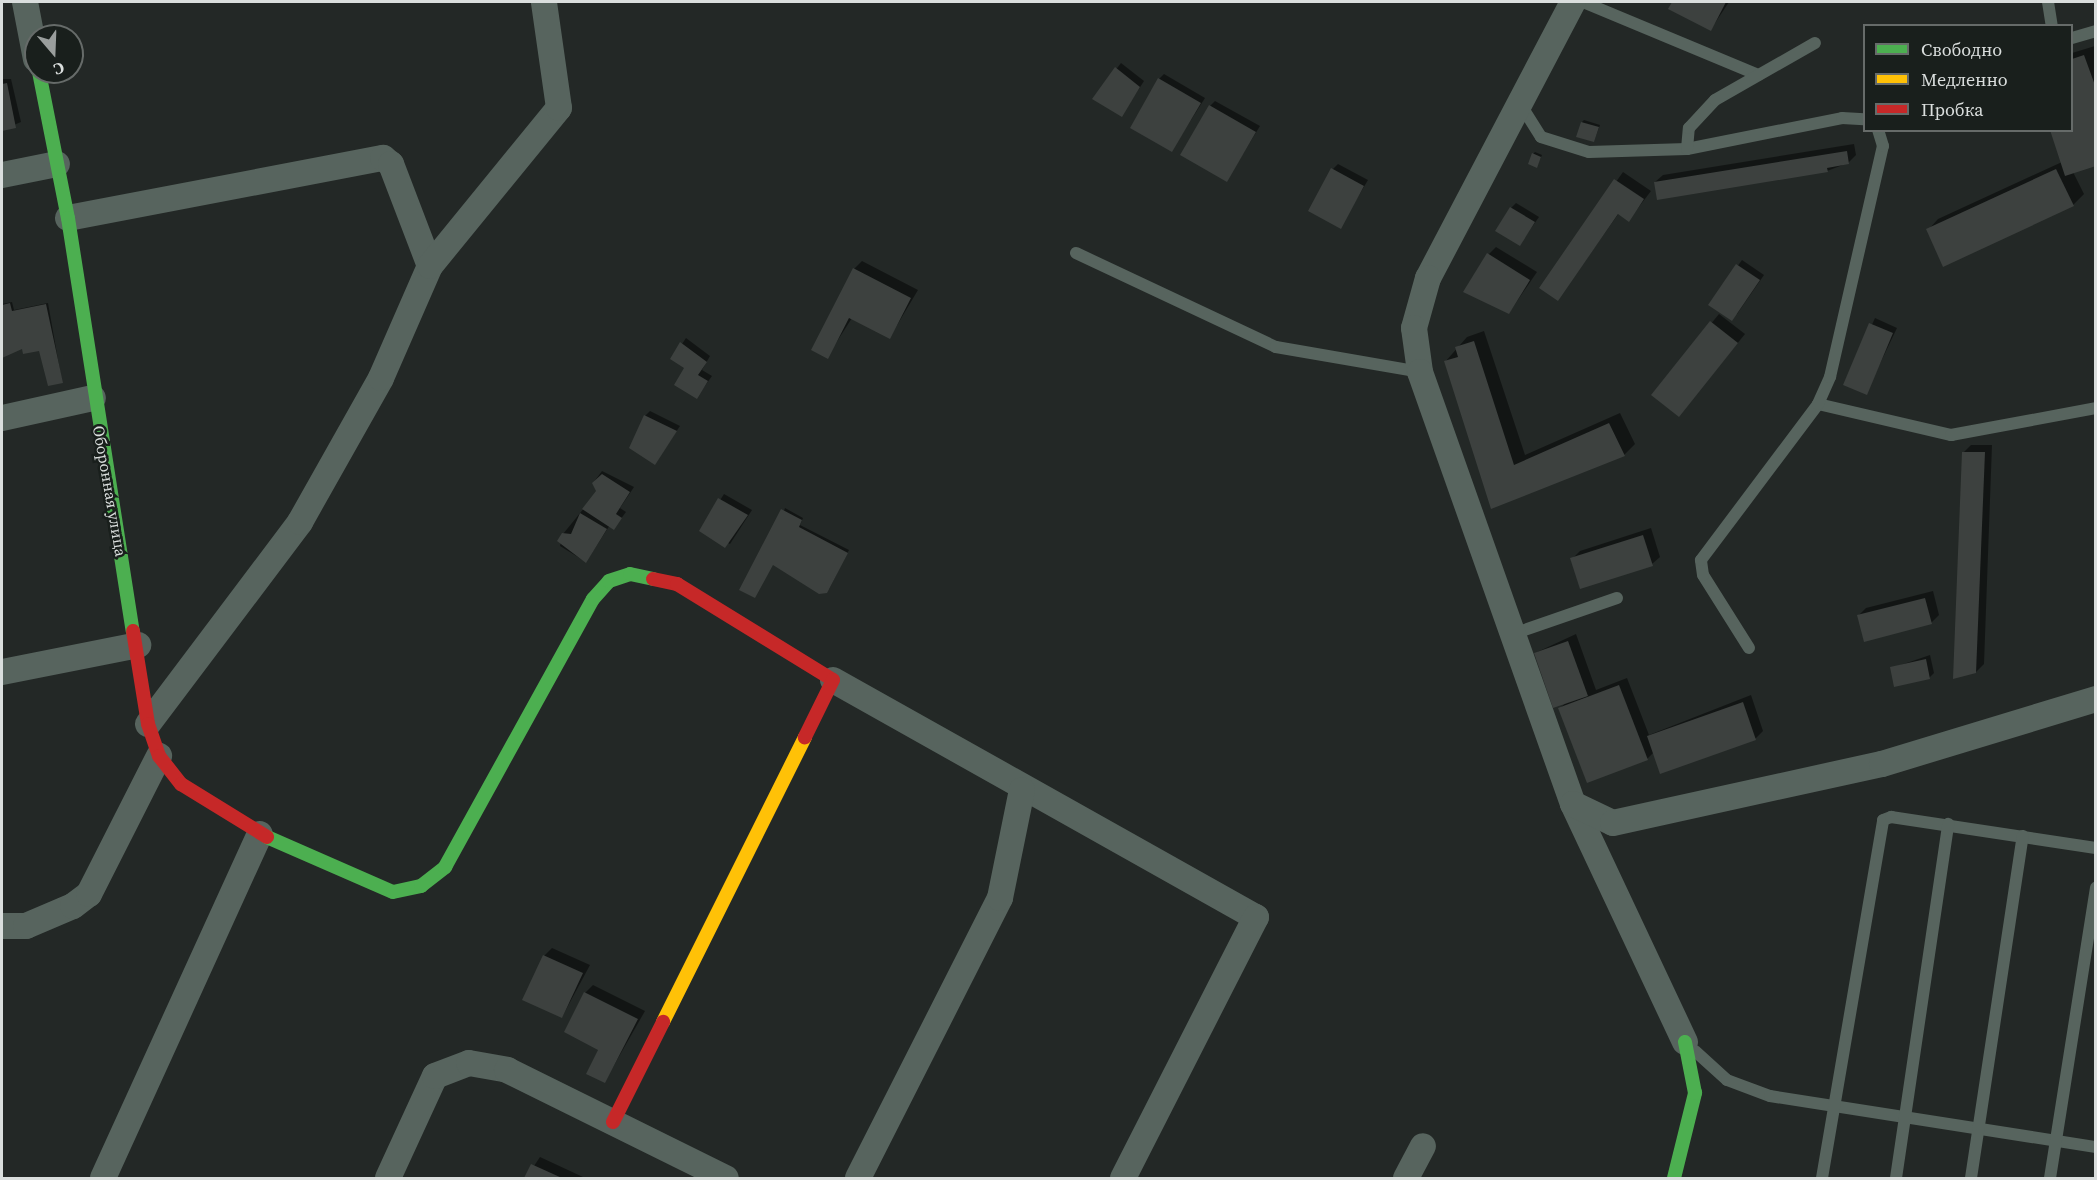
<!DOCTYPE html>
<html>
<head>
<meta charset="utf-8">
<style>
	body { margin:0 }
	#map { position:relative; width:2097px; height:1180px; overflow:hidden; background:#232826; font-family:"Source Serif 4",serif }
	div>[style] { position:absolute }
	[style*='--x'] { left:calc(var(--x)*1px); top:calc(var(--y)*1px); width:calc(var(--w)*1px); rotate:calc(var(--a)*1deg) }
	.shadow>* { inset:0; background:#0007 }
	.building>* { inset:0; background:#3d413f }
	.lane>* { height:12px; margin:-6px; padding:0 6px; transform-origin:6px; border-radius:6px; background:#57645e }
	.street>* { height:26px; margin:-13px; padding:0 13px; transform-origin:13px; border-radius:13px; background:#57645e }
	.fast>* { height:14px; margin:-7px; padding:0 7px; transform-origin:7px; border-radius:7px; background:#4caf50 }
	.slow>* { height:14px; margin:-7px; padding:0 7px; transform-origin:7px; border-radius:7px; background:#ffc107 }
	.jam>* { height:14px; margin:-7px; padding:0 7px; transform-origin:7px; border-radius:7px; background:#c62828 }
	span { translate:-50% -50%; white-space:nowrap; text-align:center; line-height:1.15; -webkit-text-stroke:5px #191f1c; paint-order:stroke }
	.street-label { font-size:16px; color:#dadedd }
	.frame { position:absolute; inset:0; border:3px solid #dadedd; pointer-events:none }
	.legend { position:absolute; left:1863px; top:24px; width:210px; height:108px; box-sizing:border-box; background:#191f1c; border:2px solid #666b69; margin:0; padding:8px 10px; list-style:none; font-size:18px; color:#dadedd }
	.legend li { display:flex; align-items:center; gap:12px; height:30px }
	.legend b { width:30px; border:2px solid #666b69 }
	.north { position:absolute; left:24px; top:24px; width:60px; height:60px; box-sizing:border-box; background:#191f1c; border:2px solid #666b69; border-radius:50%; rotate:161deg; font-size:16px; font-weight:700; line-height:24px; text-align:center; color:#dadedd }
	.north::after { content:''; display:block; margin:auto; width:21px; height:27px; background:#9a9e9d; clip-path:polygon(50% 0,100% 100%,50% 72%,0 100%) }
</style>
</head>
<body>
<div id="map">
	<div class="shadow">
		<i style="clip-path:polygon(1674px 2px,1729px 2px,1711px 29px,1670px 9px)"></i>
		<i style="clip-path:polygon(2095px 46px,2096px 164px,2073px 172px,2084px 194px,2073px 205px,1928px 230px,1938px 219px,2062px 162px,2072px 130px,2072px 53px)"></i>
		<i style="clip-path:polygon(1121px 63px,1144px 81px,1122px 115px,1094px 98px)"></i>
		<i style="clip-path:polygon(1164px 74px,1205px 98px,1172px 150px,1159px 79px)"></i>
		<i style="clip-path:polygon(2px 79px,11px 79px,21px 122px,2px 130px)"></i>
		<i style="clip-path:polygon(1215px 101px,1260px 126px,1227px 180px,1210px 106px)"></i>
		<i style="clip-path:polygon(1584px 120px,1600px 125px,1594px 141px,1582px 122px)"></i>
		<i style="clip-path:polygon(1854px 144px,1856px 155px,1848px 163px,1827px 171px,1655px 182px,1663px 175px)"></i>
		<i style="clip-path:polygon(1535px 152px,1542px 155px,1537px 166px,1533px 154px)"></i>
		<i style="clip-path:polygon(1338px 164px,1368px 180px,1340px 227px,1333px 169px)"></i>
		<i style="clip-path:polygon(1623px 172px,1651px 191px,1629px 220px,1619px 213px,1558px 299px,1541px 288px)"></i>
		<i style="clip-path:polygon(1516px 203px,1539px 217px,1520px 244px,1511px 208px)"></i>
		<i style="clip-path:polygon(1496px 247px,1537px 272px,1509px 313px,1489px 254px)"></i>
		<i style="clip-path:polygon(1742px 260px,1764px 275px,1737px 314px,1710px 304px)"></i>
		<i style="clip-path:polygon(862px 261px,918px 290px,890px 337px,852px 318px,827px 357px,854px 269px)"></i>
		<i style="clip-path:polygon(12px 302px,14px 310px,48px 303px,62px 382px,40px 349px,23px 347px,2px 356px,2px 304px)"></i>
		<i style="clip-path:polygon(1719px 314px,1745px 334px,1679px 415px,1653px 394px)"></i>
		<i style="clip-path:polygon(1875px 318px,1897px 328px,1866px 393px,1845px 384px)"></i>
		<i style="clip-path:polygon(1484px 331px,1525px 455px,1620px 413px,1635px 444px,1624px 455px,1492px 507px,1445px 362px,1467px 337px)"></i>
		<i style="clip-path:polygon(686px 338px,710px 356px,702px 370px,712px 376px,697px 397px,686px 368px,672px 359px)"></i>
		<i style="clip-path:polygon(650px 411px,680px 426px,655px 463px,645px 416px)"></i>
		<i style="clip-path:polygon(1971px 445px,1992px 445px,1984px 664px,1976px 672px,1963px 453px)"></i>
		<i style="clip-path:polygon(602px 471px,634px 487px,620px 508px,626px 512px,614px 528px,610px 525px,586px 562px,560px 546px,563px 534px,598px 491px,593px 483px)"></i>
		<i style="clip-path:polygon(724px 494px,752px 510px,730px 544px,701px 530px)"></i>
		<i style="clip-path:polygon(785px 508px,803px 518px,800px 525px,849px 550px,829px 589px,773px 564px,755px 596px)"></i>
		<i style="clip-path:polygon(1651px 528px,1660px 557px,1652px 564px,1572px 559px,1580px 551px)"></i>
		<i style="clip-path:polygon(1933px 591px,1939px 615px,1931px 623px,1858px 616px,1866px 608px)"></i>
		<i style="clip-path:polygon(1576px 634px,1596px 690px,1627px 678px,1649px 735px,1751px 695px,1763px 731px,1756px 738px,1661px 772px,1654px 752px,1647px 759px,1560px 708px,1567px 702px,1535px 653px)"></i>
		<i style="clip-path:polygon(1930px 655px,1934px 673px,1929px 678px,1892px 668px)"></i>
		<i style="clip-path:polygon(552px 948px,590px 965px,562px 1017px,544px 956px)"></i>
		<i style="clip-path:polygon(593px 985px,645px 1011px,605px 1081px,585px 993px)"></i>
		<i style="clip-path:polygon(540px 1157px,583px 1177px,582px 1178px,526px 1178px)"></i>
	</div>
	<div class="building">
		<i style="clip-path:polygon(1672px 2px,1726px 2px,1711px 31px,1668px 9px)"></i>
		<i style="clip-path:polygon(2084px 55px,2096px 88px,2096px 166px,2065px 176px,2050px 130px,2072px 130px,2072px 59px)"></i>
		<i style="clip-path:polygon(1115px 67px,1140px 87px,1122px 117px,1092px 99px)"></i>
		<i style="clip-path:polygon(1158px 78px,1201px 103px,1172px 152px,1130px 128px)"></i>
		<i style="clip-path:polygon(7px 83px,16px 128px,2px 131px,2px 84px)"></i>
		<i style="clip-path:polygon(1209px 105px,1256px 132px,1227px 182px,1180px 155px)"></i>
		<i style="clip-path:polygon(1581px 122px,1599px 127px,1594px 142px,1576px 137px)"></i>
		<i style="clip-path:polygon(1847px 151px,1849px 164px,1827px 168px,1828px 172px,1657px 200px,1654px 182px)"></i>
		<i style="clip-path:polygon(1532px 153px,1541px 157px,1537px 168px,1528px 164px)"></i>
		<i style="clip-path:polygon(1331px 168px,1364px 186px,1341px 229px,1308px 211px)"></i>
		<i style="clip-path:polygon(2056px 169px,2074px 206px,1943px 267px,1926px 229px)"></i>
		<i style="clip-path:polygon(1614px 179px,1644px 199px,1629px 222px,1618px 214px,1558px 301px,1539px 288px)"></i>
		<i style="clip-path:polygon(1510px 207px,1535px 222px,1520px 246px,1495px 231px)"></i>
		<i style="clip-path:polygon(1487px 253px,1530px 280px,1509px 314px,1463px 292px)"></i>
		<i style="clip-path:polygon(1736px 264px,1760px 280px,1732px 321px,1708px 305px)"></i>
		<i style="clip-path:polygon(853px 268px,911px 298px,890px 339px,849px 318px,828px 359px,811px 350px)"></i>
		<i style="clip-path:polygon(10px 303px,12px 311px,46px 304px,63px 383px,48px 386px,39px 351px,23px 354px,22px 349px,2px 358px,2px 305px)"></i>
		<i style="clip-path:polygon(1710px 321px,1738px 343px,1679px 417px,1651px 395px)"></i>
		<i style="clip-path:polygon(1869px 323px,1893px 333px,1867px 395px,1843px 385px)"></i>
		<i style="clip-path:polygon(1474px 341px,1514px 465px,1609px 423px,1625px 456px,1491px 509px,1444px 361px,1458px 357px,1455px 347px)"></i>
		<i style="clip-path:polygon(680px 342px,707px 362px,698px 375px,708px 381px,697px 399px,674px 385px,684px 368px,670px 359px)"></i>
		<i style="clip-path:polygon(644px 415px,677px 431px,655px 465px,629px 448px)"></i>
		<i style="clip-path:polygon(1962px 452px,1985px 452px,1976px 673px,1953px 679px)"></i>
		<i style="clip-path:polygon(602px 474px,630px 492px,616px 514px,622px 518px,614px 530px,582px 509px,596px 491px,592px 483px)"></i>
		<i style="clip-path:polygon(718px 498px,748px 515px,725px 548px,699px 531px)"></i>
		<i style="clip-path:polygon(781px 509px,802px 520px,799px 527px,848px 553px,827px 593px,819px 594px,773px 565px,755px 598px,739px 590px)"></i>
		<i style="clip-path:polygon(580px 513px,607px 529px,586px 563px,557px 541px,562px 533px,571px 534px)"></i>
		<i style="clip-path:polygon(1643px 535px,1653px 566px,1580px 589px,1570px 558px)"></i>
		<i style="clip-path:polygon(1925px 598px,1932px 624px,1864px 642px,1857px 615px)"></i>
		<i style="clip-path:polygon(1568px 641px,1588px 696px,1553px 708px,1534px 653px)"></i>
		<i style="clip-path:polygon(1926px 659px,1930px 679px,1894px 687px,1890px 667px)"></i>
		<i style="clip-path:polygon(1619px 685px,1648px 760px,1587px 783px,1558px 708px)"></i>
		<i style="clip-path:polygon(1743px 702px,1756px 740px,1660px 774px,1647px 736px)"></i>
		<i style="clip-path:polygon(543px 955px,583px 973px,562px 1018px,522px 1000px)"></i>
		<i style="clip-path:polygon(584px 992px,638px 1019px,605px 1083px,586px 1074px,598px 1050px,564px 1032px)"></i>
		<i style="clip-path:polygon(531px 1164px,562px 1178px,524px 1178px)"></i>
	</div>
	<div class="lane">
		<i style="--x:1583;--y:2;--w:190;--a:22.6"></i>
		<i style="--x:2048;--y:2;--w:24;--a:81"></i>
		<i style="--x:2072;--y:38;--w:25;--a:-16"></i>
		<i style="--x:1519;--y:102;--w:41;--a:57.8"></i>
		<i style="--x:1541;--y:137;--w:50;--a:17.4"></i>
		<i style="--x:1589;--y:152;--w:98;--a:-1.8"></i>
		<i style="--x:1687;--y:149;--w:158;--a:-11.3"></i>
		<i style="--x:1842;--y:118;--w:22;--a:3"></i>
		<i style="--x:1687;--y:149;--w:21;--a:-85"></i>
		<i style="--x:1689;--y:128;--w:38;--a:-47"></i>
		<i style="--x:1715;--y:100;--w:115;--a:-29.7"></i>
		<i style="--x:1076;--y:253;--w:221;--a:25.2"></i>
		<i style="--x:1276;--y:347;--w:146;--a:9.8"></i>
		<i style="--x:1818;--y:404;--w:137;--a:13.1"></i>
		<i style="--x:1951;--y:435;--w:147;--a:-10.5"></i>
		<i style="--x:1513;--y:634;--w:110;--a:-19.1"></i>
		<i style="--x:1749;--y:648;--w:86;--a:-122.2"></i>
		<i style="--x:1703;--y:575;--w:15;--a:-98"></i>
		<i style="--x:1701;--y:560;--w:195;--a:-53.1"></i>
		<i style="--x:1818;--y:404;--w:30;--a:-66"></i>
		<i style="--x:1830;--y:377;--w:237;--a:-77.1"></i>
		<i style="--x:1883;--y:146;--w:17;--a:-107"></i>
		<i style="--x:1695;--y:1051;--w:43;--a:42.2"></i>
		<i style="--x:1727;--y:1080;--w:46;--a:20.4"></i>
		<i style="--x:1770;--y:1096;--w:330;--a:8.9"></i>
		<i style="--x:1822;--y:1178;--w:363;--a:-80.3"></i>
		<i style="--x:1883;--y:820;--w:9;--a:-21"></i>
		<i style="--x:1891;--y:817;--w:207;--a:8.6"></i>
		<i style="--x:1896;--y:1178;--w:358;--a:-81.6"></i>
		<i style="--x:1971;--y:1178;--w:346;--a:-81.4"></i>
		<i style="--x:2050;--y:1178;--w:294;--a:-81"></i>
	</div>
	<div class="street">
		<i style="--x:25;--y:2;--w:58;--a:79.1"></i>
		<i style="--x:1573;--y:2;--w:312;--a:117.7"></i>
		<i style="--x:1428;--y:278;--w:52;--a:105.6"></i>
		<i style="--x:1414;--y:328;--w:44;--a:82.2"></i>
		<i style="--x:1420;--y:372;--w:458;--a:70.5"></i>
		<i style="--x:1573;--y:804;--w:263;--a:64.8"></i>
		<i style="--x:2;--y:175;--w:56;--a:-11.3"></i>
		<i style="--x:68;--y:218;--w:321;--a:-10.8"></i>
		<i style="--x:383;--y:158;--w:10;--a:37"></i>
		<i style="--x:391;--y:164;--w:109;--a:69.1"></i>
		<i style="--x:2;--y:418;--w:93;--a:-12.4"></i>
		<i style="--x:2;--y:672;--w:139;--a:-11.2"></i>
		<i style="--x:833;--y:680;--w:485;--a:29.3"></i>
		<i style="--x:1256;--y:917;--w:293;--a:117"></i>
		<i style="--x:148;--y:724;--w:253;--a:-53"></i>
		<i style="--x:300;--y:522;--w:165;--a:-60.6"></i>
		<i style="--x:381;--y:378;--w:122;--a:-66.4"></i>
		<i style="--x:430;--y:266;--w:204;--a:-50.8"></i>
		<i style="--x:559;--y:108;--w:107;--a:-98.1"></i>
		<i style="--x:1573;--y:804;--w:44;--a:25.4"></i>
		<i style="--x:1613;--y:823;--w:275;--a:-12.4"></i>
		<i style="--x:1882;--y:764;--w:224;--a:-16.9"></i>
		<i style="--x:2;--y:926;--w:24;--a:0"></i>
		<i style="--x:26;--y:926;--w:51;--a:-23.1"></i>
		<i style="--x:73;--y:906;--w:20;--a:-37"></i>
		<i style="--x:89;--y:894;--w:155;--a:-63.1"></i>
		<i style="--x:103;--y:1178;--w:378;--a:-65.5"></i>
		<i style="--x:388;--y:1178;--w:112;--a:-65.3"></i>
		<i style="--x:435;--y:1076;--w:36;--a:-21"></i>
		<i style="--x:469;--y:1063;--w:39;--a:10"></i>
		<i style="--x:507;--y:1070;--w:244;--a:26.3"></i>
		<i style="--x:858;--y:1178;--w:314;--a:-63.1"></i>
		<i style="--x:1000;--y:898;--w:110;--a:-78.5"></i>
		<i style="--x:1406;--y:1178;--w:36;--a:-62"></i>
	</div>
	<div class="fast">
		<i style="--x:39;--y:72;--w:149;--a:78.8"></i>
		<i style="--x:68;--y:218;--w:418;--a:81.1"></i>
		<i style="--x:267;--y:837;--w:137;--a:23.6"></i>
		<i style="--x:393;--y:892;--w:29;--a:-12"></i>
		<i style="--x:421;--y:886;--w:31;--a:-38"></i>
		<i style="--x:445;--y:867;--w:306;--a:-61.1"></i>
		<i style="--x:593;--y:599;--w:24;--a:-48"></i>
		<i style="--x:609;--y:581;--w:22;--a:-18"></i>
		<i style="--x:630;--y:574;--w:24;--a:12"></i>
		<i style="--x:1674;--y:1178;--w:88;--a:-76.1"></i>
		<i style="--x:1695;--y:1093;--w:52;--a:-101.1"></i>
	</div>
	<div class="slow">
		<i style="--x:663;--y:1022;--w:318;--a:-63.5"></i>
	</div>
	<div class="jam">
		<i style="--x:653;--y:579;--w:25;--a:12"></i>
		<i style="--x:677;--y:584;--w:183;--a:31.6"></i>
		<i style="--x:833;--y:680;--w:64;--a:116.2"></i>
		<i style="--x:133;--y:631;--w:94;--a:80.8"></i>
		<i style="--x:148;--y:724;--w:34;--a:71"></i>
		<i style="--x:159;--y:756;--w:36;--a:52"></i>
		<i style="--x:181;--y:784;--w:101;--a:31.6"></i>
		<i style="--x:613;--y:1122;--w:112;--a:-63.4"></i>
	</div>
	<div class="street-label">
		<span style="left:110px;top:491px;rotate:80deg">Оборонная улица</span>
	</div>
	<div class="frame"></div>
	<ul class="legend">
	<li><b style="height:8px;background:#4caf50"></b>Свободно</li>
	<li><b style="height:8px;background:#ffc107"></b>Медленно</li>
	<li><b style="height:8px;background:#c62828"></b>Пробка</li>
	</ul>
	<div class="north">С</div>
</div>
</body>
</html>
